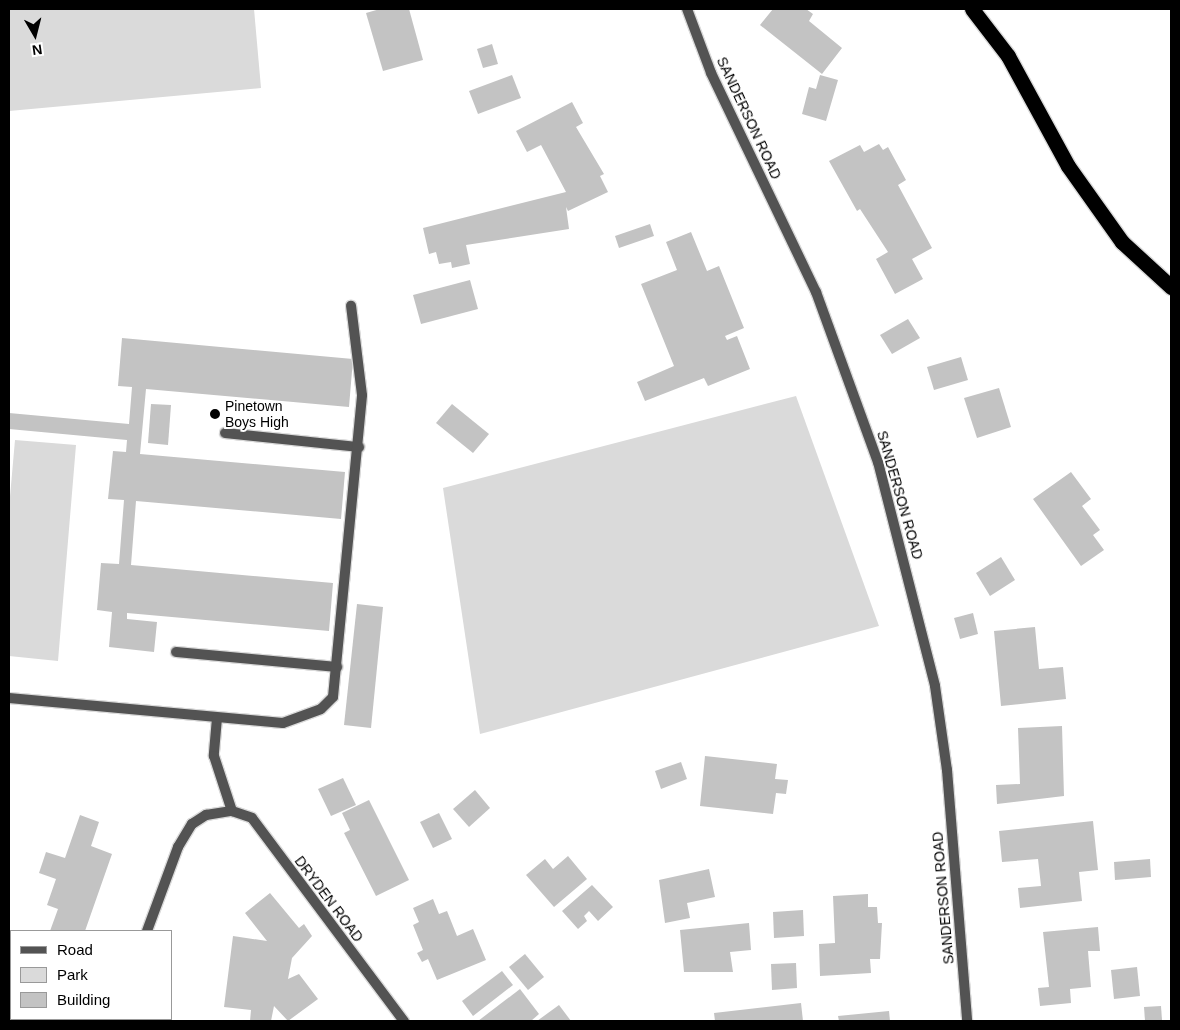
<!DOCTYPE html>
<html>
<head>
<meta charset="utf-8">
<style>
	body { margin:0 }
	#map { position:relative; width:1180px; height:1030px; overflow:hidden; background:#fff; font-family:Helvetica,sans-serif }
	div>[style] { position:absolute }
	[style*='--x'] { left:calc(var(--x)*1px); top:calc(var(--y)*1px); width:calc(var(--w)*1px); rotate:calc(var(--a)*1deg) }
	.green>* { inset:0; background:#dadada }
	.building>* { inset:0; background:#c3c3c3 }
	.roads { filter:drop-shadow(1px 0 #dbdbdb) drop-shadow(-1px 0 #dbdbdb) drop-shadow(0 1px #dbdbdb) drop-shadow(0 -1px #dbdbdb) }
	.lane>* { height:10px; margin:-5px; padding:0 5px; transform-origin:5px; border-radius:5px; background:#535353 }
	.street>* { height:10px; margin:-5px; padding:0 5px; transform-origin:5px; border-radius:5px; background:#535353 }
	.highway>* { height:15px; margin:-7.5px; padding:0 7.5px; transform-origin:7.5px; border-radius:7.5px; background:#000 }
	.dots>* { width:14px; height:14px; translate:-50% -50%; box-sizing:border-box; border:2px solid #fff; border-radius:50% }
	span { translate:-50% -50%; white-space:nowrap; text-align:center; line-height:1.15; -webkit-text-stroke:4px #fff; paint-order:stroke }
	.street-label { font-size:14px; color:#000 }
	.poi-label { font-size:14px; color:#000 }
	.left { translate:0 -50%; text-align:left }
	.frame { position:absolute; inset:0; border:10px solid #000; pointer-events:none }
	.legend { position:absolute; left:10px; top:930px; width:162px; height:90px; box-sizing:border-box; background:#fff; border:1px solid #999; margin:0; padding:6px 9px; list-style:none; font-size:15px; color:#000 }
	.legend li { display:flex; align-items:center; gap:10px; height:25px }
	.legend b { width:25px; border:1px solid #999 }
	.north { position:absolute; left:10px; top:10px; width:50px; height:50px; -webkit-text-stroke:4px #fff; paint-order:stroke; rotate:172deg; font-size:14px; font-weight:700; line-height:20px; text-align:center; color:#000 }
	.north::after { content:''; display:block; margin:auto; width:18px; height:22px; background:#000; clip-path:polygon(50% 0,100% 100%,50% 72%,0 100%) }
</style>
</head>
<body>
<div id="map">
	<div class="green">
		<i style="clip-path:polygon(9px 9px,254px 9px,261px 88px,9px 111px)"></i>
		<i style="clip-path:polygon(796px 396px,879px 626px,480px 734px,443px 488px)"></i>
		<i style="clip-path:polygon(15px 440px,76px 445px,58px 661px,9px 656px,9px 508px)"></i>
	</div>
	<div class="building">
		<i style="clip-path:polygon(380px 9px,409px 9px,423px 60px,383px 71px,366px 13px)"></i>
		<i style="clip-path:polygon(773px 9px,806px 9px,813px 14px,809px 21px,842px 48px,822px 74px,760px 25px)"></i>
		<i style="clip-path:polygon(492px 44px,498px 64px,483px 68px,477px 49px)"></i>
		<i style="clip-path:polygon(512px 75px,521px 98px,478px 114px,469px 91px)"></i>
		<i style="clip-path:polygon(820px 75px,838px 80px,826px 121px,802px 114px,809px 87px,816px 89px)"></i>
		<i style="clip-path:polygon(572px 102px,583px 123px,576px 127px,604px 174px,600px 176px,608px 192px,568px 211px,566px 207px,569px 229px,466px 245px,470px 264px,452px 268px,451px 262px,439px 264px,436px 252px,429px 254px,423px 228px,566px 192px,541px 145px,527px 152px,516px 131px)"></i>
		<i style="clip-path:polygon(879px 144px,883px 150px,888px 147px,906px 180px,898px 185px,932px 248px,912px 259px,923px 279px,895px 294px,876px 259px,888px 252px,860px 209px,857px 211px,829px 161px,860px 145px,864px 152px)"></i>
		<i style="clip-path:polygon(650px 224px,654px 236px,619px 248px,615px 236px)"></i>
		<i style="clip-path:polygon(691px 232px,707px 271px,719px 266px,744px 328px,725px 336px,727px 340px,737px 336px,750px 369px,708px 386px,704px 378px,645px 401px,637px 382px,674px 366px,641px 284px,677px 270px,666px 242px)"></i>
		<i style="clip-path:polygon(470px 280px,478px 309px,421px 324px,413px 295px)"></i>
		<i style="clip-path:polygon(908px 319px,920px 338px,892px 354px,880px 335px)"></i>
		<i style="clip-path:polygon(122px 338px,353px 359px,349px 407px,146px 389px,140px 454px,345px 472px,341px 519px,136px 501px,131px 565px,333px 583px,329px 631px,127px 613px,127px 619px,157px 622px,154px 652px,109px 647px,112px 612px,97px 610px,101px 563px,119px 564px,124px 500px,108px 499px,113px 451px,126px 452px,127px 440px,9px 429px,9px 413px,129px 424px,132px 387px,118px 386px)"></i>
		<i style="clip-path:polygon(961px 357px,968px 380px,934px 390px,927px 367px)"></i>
		<i style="clip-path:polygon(999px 388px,1011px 427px,977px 438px,964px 398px)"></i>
		<i style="clip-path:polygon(151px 404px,171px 405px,168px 445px,148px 443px)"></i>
		<i style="clip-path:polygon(452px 404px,489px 434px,473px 453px,436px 423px)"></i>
		<i style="clip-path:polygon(1071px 472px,1091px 499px,1082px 506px,1100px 530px,1093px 535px,1104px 550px,1081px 566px,1033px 499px)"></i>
		<i style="clip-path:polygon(1001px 557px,1015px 580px,990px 596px,976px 573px)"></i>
		<i style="clip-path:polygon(357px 604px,383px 607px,371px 728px,344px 725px)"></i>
		<i style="clip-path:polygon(973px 613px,978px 634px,960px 639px,954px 618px)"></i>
		<i style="clip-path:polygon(1035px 627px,1039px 669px,1063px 667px,1066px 699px,1001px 706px,994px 631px)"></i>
		<i style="clip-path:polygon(1062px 726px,1064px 796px,997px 804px,996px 785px,1020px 784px,1018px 728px)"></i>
		<i style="clip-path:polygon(705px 756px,777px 764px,775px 779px,788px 780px,786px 794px,776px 793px,773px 814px,700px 806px)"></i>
		<i style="clip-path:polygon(681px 762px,687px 779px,661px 789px,655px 771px)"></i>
		<i style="clip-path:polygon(343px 778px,356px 805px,331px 816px,318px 789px)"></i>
		<i style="clip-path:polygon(475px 790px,490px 808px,469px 827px,453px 809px)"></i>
		<i style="clip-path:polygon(369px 800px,409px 880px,376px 896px,344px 833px,350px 830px,342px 813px)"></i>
		<i style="clip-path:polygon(439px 813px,452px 839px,433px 848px,420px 822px)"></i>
		<i style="clip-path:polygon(80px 815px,99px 822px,91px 846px,112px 854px,85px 931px,50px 931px,58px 909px,47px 905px,56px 879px,39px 873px,46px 852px,65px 858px)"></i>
		<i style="clip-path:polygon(1093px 821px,1098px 870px,1079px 872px,1082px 901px,1020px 908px,1018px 888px,1041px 886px,1038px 859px,1002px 862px,999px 831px)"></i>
		<i style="clip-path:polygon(568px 856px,587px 879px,554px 907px,526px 875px,545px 859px,553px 869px)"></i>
		<i style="clip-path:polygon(1150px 859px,1151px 877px,1115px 880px,1114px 862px)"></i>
		<i style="clip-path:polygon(709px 869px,715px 897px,687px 903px,690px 918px,665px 923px,659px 880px)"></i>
		<i style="clip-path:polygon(592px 885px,613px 907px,598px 921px,589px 911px,584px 916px,587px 921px,578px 929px,562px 911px)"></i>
		<i style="clip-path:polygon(270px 893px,299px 928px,304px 924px,312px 936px,292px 958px,288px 979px,299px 974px,318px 999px,288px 1021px,274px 1006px,271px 1021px,250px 1021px,251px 1010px,224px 1007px,233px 936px,267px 941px,245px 913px)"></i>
		<i style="clip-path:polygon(868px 894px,868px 907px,877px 907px,878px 923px,882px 923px,880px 959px,870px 959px,871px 973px,820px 976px,819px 944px,835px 943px,833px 896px)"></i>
		<i style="clip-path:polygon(433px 899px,439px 914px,447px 911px,457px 936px,473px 929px,486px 960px,437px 980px,428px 959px,422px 962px,417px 953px,423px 950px,413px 925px,419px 922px,413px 908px)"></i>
		<i style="clip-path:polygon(803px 910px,804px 936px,774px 938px,773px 912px)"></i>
		<i style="clip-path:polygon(749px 923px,751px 950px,730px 952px,733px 972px,684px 972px,680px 930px)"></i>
		<i style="clip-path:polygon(1098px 927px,1100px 951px,1088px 951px,1091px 987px,1070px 989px,1071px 1003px,1040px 1006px,1038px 988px,1049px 987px,1043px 932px)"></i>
		<i style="clip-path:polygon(11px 935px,11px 1019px,71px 1021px,9px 1019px)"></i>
		<i style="clip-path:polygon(525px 954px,544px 977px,528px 990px,509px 967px)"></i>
		<i style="clip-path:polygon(796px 963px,797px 988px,772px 990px,771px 964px)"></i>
		<i style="clip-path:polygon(1137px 967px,1140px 996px,1114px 999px,1111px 970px)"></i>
		<i style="clip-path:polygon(502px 971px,513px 985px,473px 1016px,462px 1001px)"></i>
		<i style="clip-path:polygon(520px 989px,539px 1014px,531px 1021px,478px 1021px)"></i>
		<i style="clip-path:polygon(801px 1003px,803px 1021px,715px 1021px,714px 1013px)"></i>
		<i style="clip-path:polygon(559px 1005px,571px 1021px,537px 1021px)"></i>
		<i style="clip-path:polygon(1161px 1006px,1162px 1020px,1145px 1021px,1144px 1007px)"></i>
		<i style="clip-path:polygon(889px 1011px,890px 1021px,839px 1021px,838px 1016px)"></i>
	</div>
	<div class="roads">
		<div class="lane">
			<i style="--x:225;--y:433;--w:135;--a:6"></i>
			<i style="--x:176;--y:652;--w:162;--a:5.3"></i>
			<i style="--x:9;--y:698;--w:275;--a:5.2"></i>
			<i style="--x:283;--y:723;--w:40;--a:-20.2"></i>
			<i style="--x:321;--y:709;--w:17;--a:-45"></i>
			<i style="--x:333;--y:697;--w:303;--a:-84.5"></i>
			<i style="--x:362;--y:395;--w:90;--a:-97"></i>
			<i style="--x:217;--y:718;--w:38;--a:95"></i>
			<i style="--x:214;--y:756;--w:58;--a:71.9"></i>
		</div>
		<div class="street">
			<i style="--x:687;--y:9;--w:68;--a:69.4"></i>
			<i style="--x:711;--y:73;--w:243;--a:64.4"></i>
			<i style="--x:816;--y:292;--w:181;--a:70"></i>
			<i style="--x:878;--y:462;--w:231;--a:75.7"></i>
			<i style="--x:935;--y:686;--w:85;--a:81.9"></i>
			<i style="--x:947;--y:770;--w:252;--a:85.4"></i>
			<i style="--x:147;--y:931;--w:90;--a:-69.7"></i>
			<i style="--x:178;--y:847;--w:27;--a:-59"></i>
			<i style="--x:192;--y:824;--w:17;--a:-33"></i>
			<i style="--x:206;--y:815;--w:26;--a:-9"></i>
			<i style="--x:232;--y:811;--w:21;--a:19"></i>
			<i style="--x:252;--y:818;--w:254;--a:53.2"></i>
			<i style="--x:118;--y:1021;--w:2;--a:-63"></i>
		</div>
		<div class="highway">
			<i style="--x:972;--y:9;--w:59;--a:52.5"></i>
			<i style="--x:1008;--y:56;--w:125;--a:61.4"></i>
			<i style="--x:1068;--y:166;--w:93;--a:54.6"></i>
			<i style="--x:1122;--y:242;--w:67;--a:42.6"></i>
		</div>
	</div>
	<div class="dots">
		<i style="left:215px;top:414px;background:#000"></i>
	</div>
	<div class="street-label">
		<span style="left:749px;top:118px;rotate:65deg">SANDERSON ROAD</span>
		<span style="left:900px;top:495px;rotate:74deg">SANDERSON ROAD</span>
		<span style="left:943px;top:898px;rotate:-95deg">SANDERSON ROAD</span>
		<span style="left:329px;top:899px;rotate:53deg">DRYDEN ROAD</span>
	</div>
	<div class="poi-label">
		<span class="left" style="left:225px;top:414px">Pinetown<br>Boys High</span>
	</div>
	<div class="frame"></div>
	<ul class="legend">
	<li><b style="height:6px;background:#535353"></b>Road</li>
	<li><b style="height:14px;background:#dadada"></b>Park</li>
	<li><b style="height:14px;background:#c3c3c3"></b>Building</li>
	</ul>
	<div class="north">N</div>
</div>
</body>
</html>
